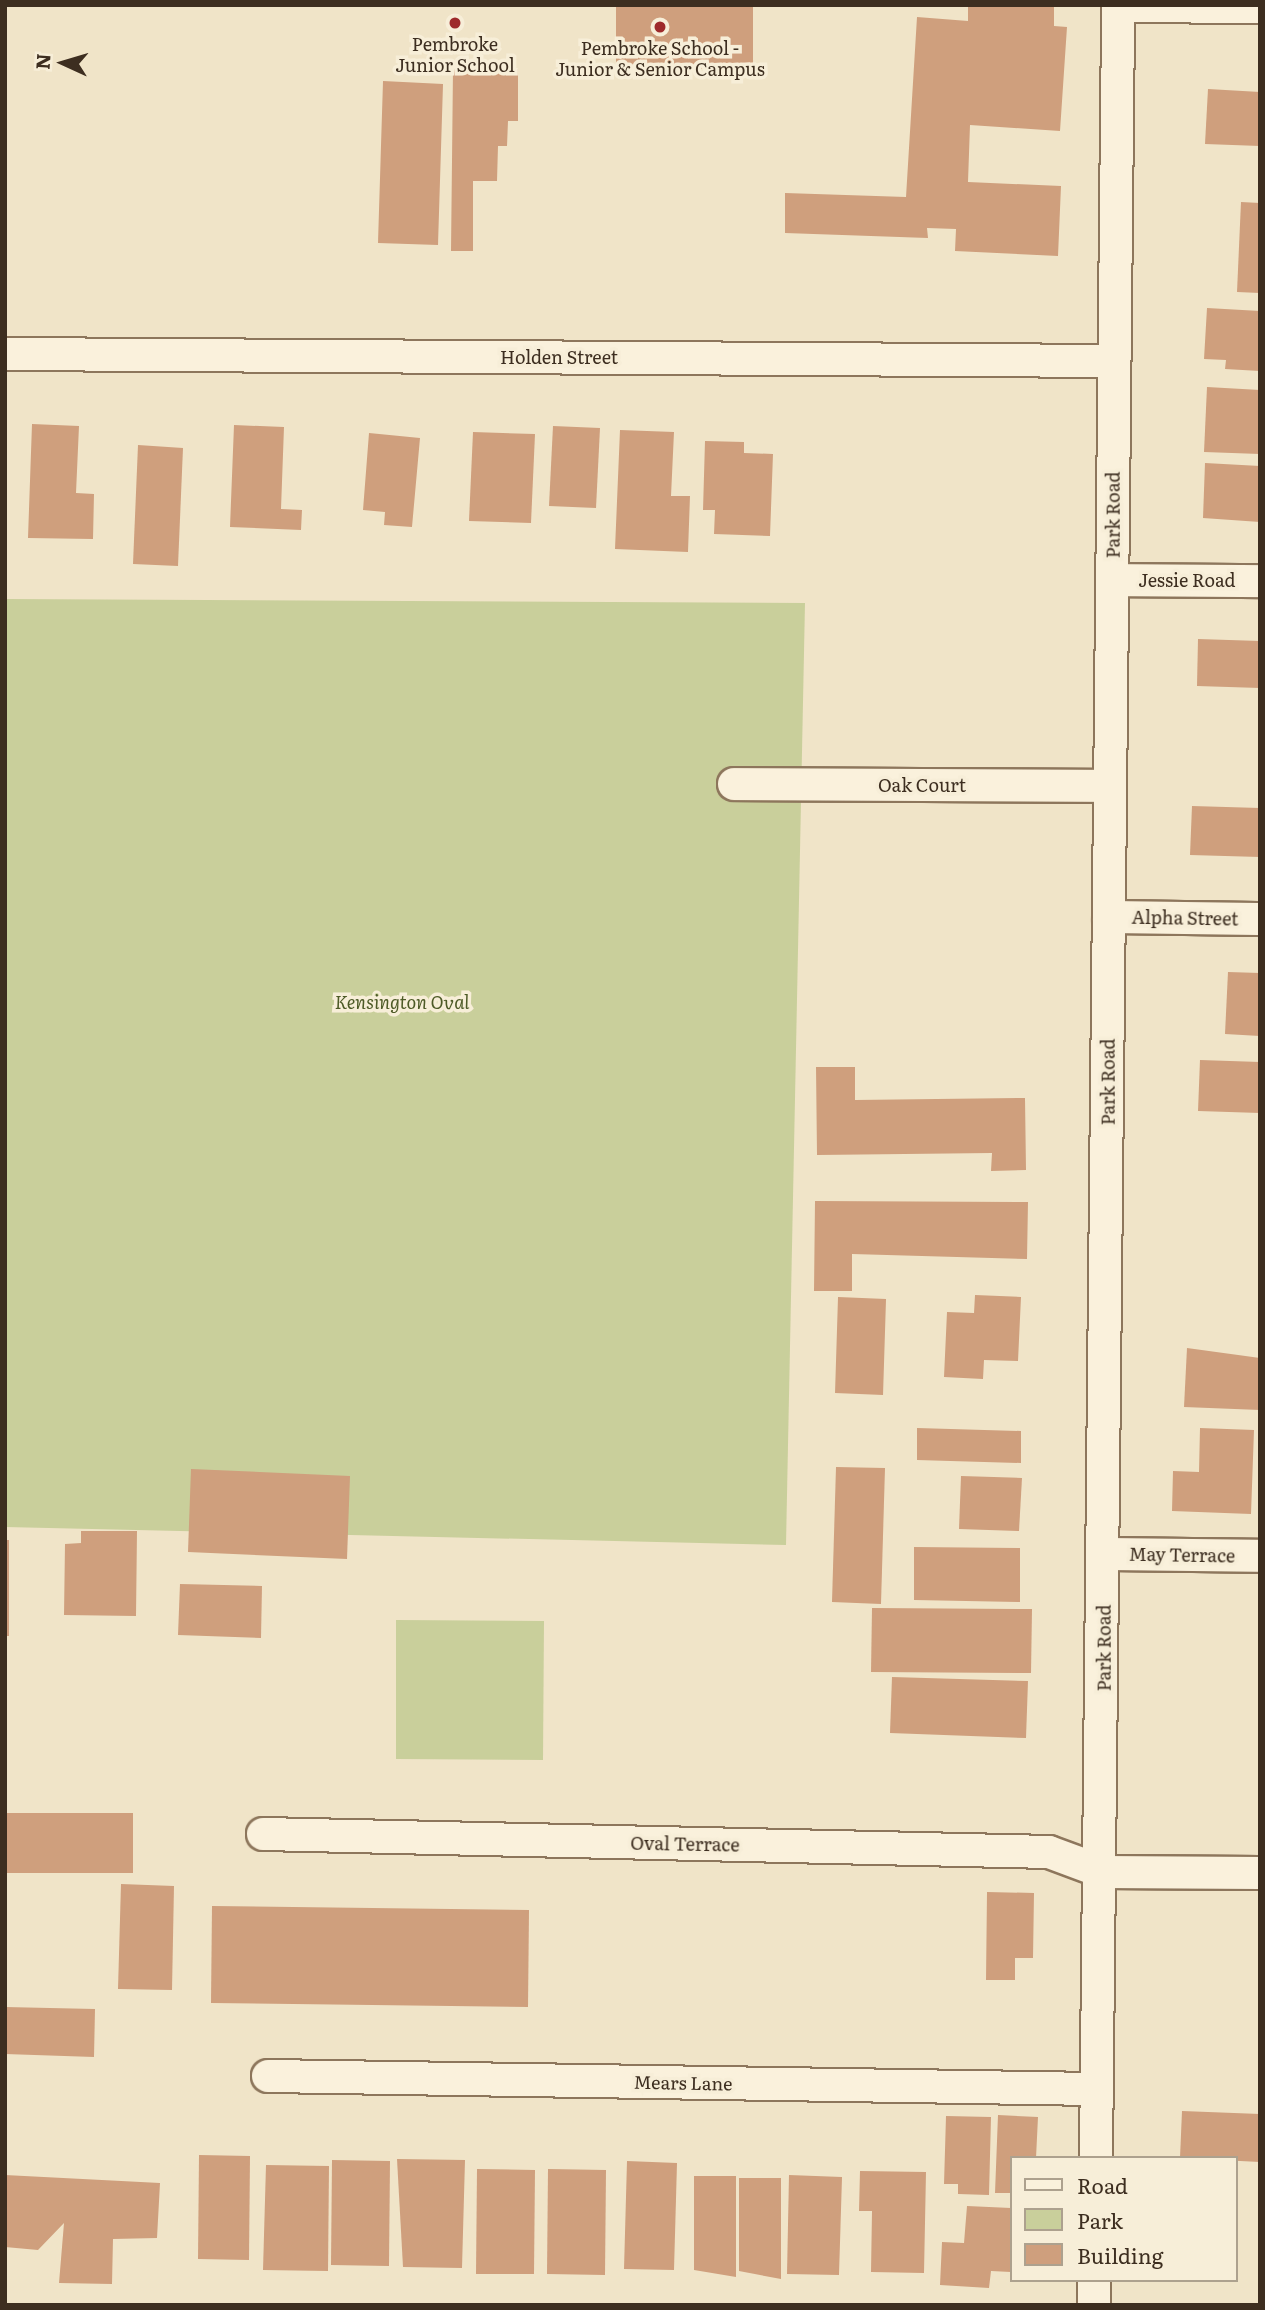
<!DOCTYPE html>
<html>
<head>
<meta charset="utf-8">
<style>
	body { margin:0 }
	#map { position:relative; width:1265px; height:2310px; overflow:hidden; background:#f0e4c8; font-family:Literata,serif }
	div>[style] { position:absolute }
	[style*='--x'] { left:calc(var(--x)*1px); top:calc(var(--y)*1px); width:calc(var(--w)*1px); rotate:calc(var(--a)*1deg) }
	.green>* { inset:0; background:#c9cf9b }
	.building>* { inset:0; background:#cf9f7d }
	.roads { filter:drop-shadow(2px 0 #8d765c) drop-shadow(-2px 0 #8d765c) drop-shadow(0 2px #8d765c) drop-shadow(0 -2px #8d765c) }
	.street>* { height:32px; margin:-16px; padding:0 16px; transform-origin:16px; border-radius:16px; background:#faf1dc }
	.dots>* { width:19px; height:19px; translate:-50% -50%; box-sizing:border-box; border:4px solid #f7eed8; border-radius:50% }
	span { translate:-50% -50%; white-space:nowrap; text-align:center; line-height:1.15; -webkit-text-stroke:7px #f7eed8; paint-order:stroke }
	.poi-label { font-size:18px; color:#3d2e20 }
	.street-label { font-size:18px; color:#3d2e20 }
	.park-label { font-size:18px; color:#4d5a26; font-style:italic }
	.frame { position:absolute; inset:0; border:7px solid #3d2e20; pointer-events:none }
	.legend { position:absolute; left:1010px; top:2156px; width:228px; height:126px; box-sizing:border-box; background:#f7eed8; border:2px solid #ada18e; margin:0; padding:9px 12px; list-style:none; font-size:21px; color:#3d2e20 }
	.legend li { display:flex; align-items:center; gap:14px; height:35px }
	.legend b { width:35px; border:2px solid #ada18e }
	.north { position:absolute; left:28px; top:28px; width:70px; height:70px; -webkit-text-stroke:5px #f7eed8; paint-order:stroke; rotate:274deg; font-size:19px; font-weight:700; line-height:28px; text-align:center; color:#3d2e20 }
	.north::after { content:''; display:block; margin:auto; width:24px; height:32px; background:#3d2e20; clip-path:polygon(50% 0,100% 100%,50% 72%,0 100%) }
</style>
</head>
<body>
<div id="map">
	<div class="green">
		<i style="clip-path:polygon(5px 599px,805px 603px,786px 1545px,5px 1527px)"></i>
		<i style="clip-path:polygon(396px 1620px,544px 1621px,543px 1760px,396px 1759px)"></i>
	</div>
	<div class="building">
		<i style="clip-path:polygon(616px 5px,753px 5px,753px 69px,616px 68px)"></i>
		<i style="clip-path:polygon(968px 5px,1054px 5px,1054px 26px,1067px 27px,1060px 131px,970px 125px,968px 182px,1061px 186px,1058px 256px,955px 251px,956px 229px,927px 228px,928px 238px,785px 233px,785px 193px,906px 197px,917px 17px,968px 21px)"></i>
		<i style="clip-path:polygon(453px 69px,518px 69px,518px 121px,508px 121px,507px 146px,498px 146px,497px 181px,473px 181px,473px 251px,451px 251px)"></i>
		<i style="clip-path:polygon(383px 81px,443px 84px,438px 245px,378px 243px)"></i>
		<i style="clip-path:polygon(1208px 89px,1260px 92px,1260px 146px,1205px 144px)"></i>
		<i style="clip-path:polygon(1241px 202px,1260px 203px,1260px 293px,1237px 292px)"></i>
		<i style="clip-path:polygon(1207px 308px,1260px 311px,1260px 371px,1225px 369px,1226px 360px,1204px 359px)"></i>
		<i style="clip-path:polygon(1207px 387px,1260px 390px,1260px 454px,1204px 452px)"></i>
		<i style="clip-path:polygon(32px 424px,79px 426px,76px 493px,94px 494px,93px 539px,28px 538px)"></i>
		<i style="clip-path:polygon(234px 425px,284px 427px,281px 509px,302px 510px,301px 530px,230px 527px)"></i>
		<i style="clip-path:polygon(553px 426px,600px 428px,596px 508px,549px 506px)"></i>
		<i style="clip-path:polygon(620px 430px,674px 432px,671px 496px,690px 496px,688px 552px,615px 549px)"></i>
		<i style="clip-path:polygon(473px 432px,535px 434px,531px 523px,469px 521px)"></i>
		<i style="clip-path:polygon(369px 433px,420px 438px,412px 527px,384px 525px,385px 512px,363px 510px)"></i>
		<i style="clip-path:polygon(705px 441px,744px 442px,744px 453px,773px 454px,770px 536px,714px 534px,715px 510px,703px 510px)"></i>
		<i style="clip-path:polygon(138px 445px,183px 448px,178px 566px,133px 564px)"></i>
		<i style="clip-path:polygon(1205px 463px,1260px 466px,1260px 522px,1203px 518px)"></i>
		<i style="clip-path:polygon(1198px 639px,1260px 641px,1260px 688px,1197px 686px)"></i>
		<i style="clip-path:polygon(1192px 806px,1260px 808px,1260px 857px,1190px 855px)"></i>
		<i style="clip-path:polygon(1228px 972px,1260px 973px,1260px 1036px,1225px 1034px)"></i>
		<i style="clip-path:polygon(1200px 1060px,1260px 1062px,1260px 1113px,1198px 1111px)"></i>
		<i style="clip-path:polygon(816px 1067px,855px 1067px,855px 1100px,1025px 1098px,1026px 1170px,991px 1171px,992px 1153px,817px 1155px)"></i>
		<i style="clip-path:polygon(815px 1201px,1028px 1202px,1027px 1259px,852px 1254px,852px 1291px,814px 1291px)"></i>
		<i style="clip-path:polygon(975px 1295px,1021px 1297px,1018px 1361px,984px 1360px,983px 1379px,944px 1377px,947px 1312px,974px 1313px)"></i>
		<i style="clip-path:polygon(838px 1297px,886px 1299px,883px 1395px,835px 1393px)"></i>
		<i style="clip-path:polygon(1187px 1348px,1260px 1358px,1260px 1410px,1184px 1407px)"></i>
		<i style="clip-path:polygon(917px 1428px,1021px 1431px,1021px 1463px,917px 1460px)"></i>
		<i style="clip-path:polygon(1200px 1428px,1254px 1430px,1251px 1514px,1172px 1511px,1173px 1471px,1199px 1472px)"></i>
		<i style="clip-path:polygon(836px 1467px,885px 1468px,881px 1604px,832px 1602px)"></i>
		<i style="clip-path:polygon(191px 1469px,350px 1476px,347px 1559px,188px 1552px)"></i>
		<i style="clip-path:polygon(961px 1476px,1022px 1478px,1019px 1531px,959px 1529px)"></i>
		<i style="clip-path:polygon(81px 1531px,137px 1531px,136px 1616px,64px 1615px,65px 1544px,81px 1543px)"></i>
		<i style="clip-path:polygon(5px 1540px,9px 1540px,9px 1636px,5px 1636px)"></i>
		<i style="clip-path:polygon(914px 1547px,1020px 1548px,1020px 1602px,914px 1600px)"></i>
		<i style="clip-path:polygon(180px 1584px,262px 1586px,261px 1638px,178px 1635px)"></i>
		<i style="clip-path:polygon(872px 1608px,1032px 1609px,1031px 1673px,871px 1672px)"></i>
		<i style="clip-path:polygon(892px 1677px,1028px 1681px,1026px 1738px,890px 1733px)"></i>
		<i style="clip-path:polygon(5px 1813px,133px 1813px,133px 1873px,5px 1873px)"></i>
		<i style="clip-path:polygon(121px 1884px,174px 1886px,172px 1990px,118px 1989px)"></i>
		<i style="clip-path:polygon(987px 1892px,1034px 1893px,1033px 1958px,1015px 1958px,1015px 1980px,986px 1980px)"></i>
		<i style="clip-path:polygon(212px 1906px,529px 1910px,528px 2007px,211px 2003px)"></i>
		<i style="clip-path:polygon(5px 2007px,95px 2009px,94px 2057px,5px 2054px)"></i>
		<i style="clip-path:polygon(1182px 2111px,1260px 2114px,1260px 2162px,1180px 2158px)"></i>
		<i style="clip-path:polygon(998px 2115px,1038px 2117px,1036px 2158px,1011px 2158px,1011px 2193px,995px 2193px)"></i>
		<i style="clip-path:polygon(946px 2116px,991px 2117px,989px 2195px,958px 2194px,958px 2184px,944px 2184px)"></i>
		<i style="clip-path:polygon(199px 2155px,250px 2156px,249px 2260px,198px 2259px)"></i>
		<i style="clip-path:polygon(397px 2159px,465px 2160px,462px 2268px,403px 2267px)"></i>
		<i style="clip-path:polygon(332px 2160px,390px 2161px,389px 2266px,331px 2265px)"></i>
		<i style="clip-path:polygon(627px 2161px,677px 2163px,674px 2270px,624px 2269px)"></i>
		<i style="clip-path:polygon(266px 2165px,329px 2166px,328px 2271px,263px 2270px)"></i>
		<i style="clip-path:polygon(477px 2169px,535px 2170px,534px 2274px,476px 2274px)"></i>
		<i style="clip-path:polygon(548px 2169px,606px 2170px,605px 2275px,547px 2274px)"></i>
		<i style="clip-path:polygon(860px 2171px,926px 2172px,924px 2273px,871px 2272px,872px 2211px,859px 2211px)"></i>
		<i style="clip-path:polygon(5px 2175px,160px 2183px,157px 2238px,113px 2239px,112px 2284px,59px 2283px,64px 2223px,38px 2250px,5px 2247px)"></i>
		<i style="clip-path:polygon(789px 2175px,842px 2177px,839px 2275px,787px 2274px)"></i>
		<i style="clip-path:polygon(694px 2176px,736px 2176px,736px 2277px,694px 2270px)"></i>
		<i style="clip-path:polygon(739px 2178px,781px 2178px,781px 2279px,739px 2271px)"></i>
		<i style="clip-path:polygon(967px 2206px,1011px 2208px,1011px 2272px,991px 2271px,989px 2288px,940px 2285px,942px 2242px,964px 2243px)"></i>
	</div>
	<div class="roads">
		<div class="street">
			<i style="--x:1118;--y:6;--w:142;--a:0.4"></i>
			<i style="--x:5;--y:354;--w:1108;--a:0.36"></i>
			<i style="--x:1114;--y:580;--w:146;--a:0.4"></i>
			<i style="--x:734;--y:784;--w:376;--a:0.3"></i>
			<i style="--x:1109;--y:917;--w:151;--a:0.8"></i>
			<i style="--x:1104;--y:1554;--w:156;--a:0.7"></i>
			<i style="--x:263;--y:1834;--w:786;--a:1.31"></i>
			<i style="--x:1049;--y:1852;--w:58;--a:20.3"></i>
			<i style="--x:1103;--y:1872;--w:157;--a:0.4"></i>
			<i style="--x:268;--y:2076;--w:829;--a:0.9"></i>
			<i style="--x:1096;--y:2158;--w:2153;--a:-89.41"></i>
			<i style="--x:1094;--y:2305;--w:25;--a:-90"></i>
		</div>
	</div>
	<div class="dots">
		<i style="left:455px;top:23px;background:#9e2a2b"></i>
		<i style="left:660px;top:27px;background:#9e2a2b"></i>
	</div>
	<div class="poi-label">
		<span style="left:455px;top:55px">Pembroke<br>Junior School</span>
		<span style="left:660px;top:59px">Pembroke School -<br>Junior &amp; Senior Campus</span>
	</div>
	<div class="street-label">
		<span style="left:559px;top:357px">Holden Street</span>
		<span style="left:1113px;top:515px;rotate:-90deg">Park Road</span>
		<span style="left:1187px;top:580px">Jessie Road</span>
		<span style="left:922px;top:785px">Oak Court</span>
		<span style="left:1185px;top:918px;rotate:1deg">Alpha Street</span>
		<span style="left:1108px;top:1082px;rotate:-90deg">Park Road</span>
		<span style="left:1182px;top:1555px;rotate:1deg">May Terrace</span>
		<span style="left:1104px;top:1648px;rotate:-90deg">Park Road</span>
		<span style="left:685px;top:1844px;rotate:1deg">Oval Terrace</span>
		<span style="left:683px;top:2083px;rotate:1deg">Mears Lane</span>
	</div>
	<div class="park-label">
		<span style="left:402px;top:1002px">Kensington Oval</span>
	</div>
	<div class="frame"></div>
	<ul class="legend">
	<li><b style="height:9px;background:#faf1dc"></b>Road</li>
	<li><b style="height:19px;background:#c9cf9b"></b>Park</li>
	<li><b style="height:19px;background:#cf9f7d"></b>Building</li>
	</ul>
	<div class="north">N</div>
</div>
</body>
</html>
